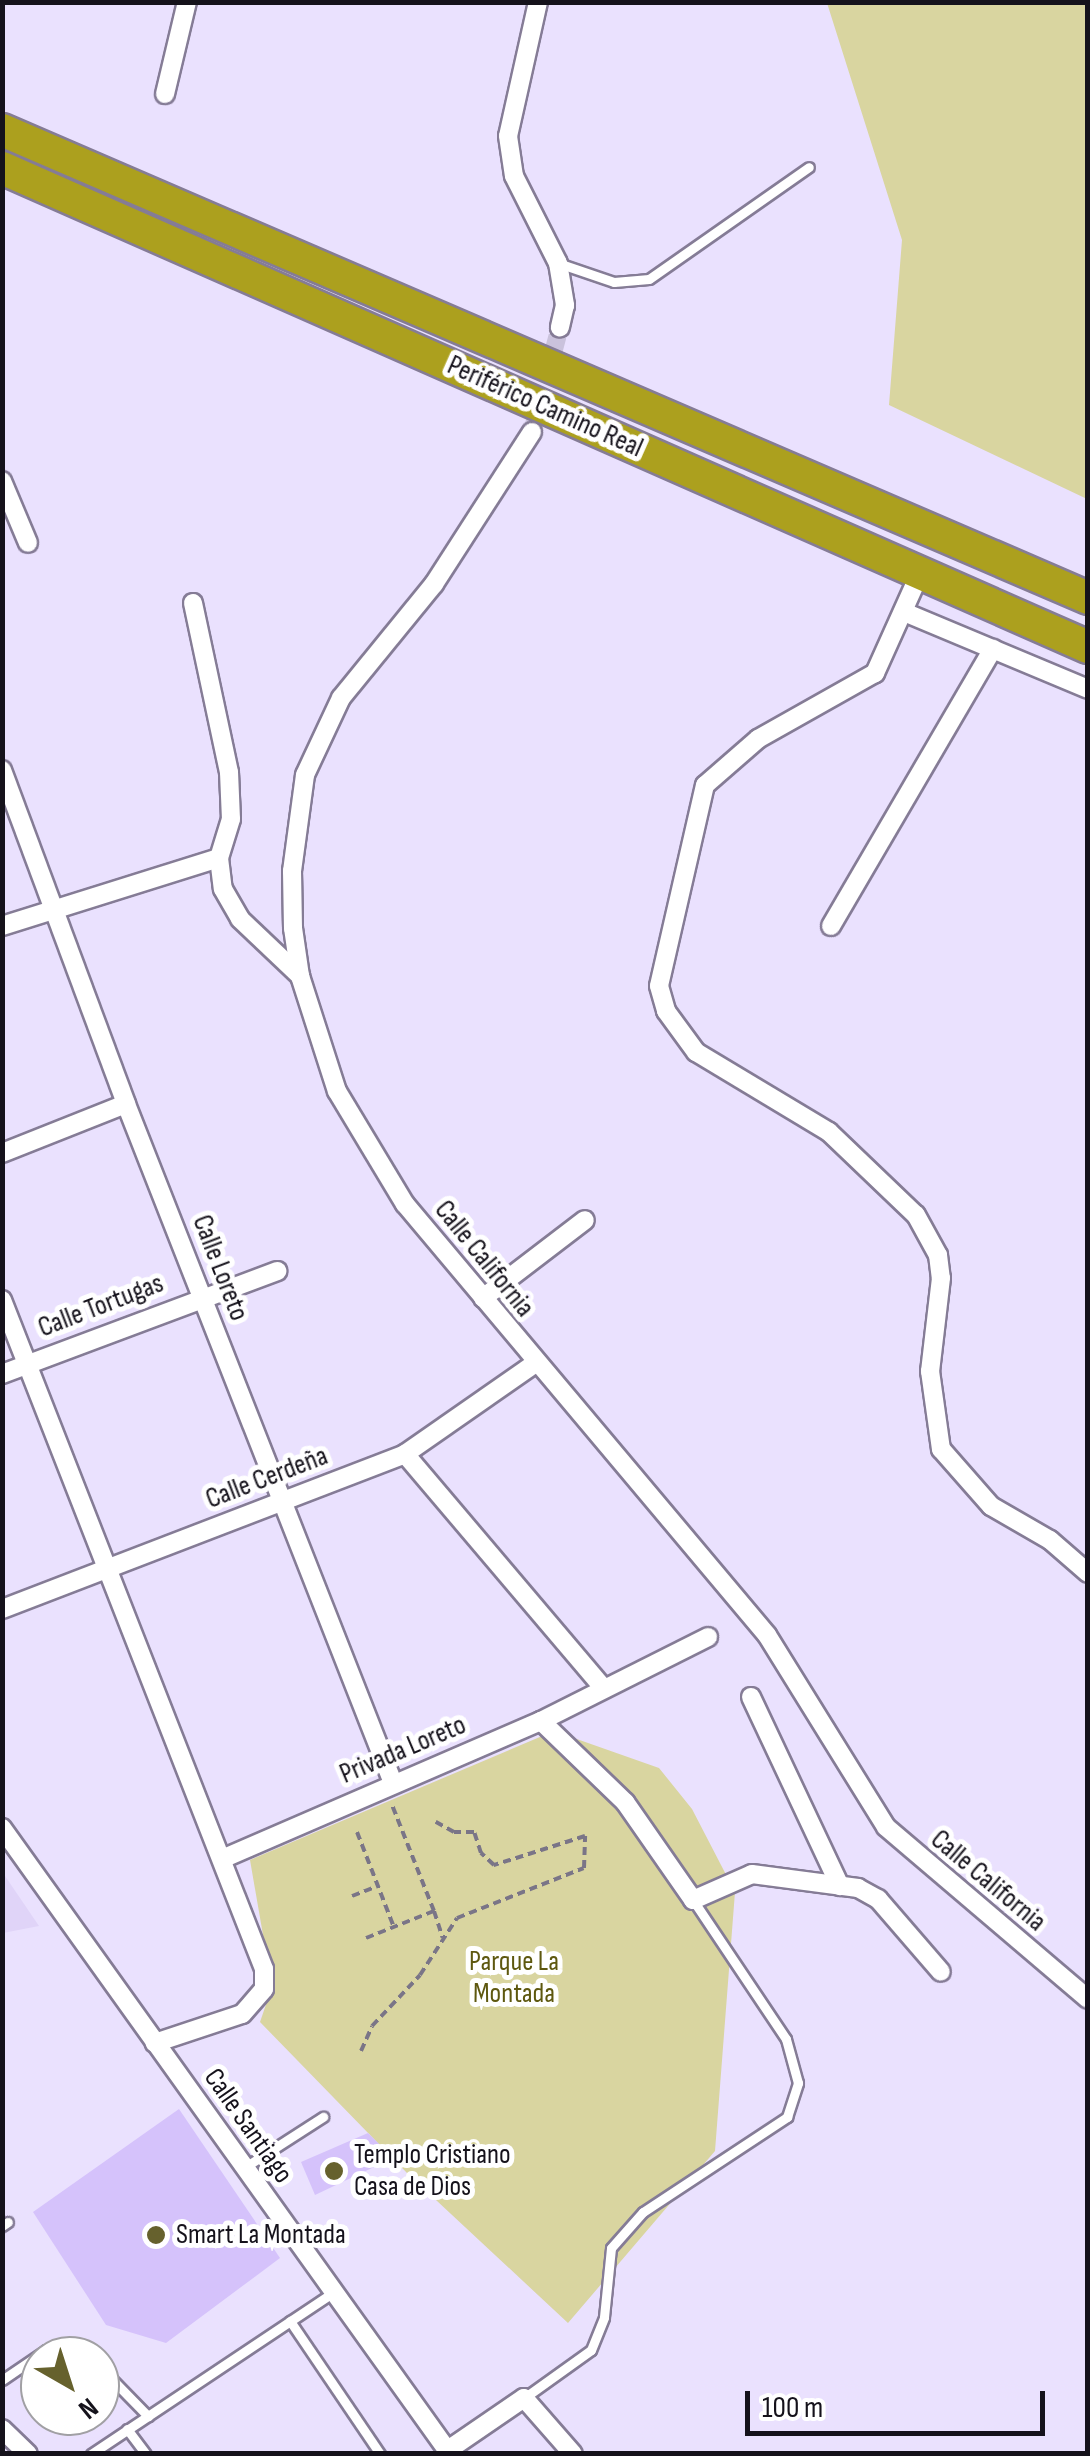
<!DOCTYPE html>
<html>
<head>
<meta charset="utf-8">
<style>
	body { margin:0 }
	#map { position:relative; width:1090px; height:2456px; overflow:hidden; background:#eae1fe; font-family:"Sofia Sans Condensed",sans-serif }
	div>[style] { position:absolute }
	[style*='--x'] { left:calc(var(--x)*1px); top:calc(var(--y)*1px); width:calc(var(--w)*1px); rotate:calc(var(--a)*1deg) }
	.built>* { inset:0; background:#e0d4f8 }
	.green>* { inset:0; background:#d9d5a0 }
	.building>* { inset:0; background:#d5c2fb }
	.street-tunnel>* { height:18px; margin-top:-9px; transform-origin:0; background:repeating-linear-gradient(90deg,#cac2dc 0 18px,transparent 0 27px) }
	.path>* { height:4px; margin-top:-2px; transform-origin:0; background:repeating-linear-gradient(90deg,#7a7587 0 8px,transparent 0 13px) }
	.roads { filter:drop-shadow(2px 0 #857c96) drop-shadow(-2px 0 #857c96) drop-shadow(0 2px #857c96) drop-shadow(0 -2px #857c96) }
	.lane>* { height:9px; margin:-4.5px; padding:0 4.5px; transform-origin:4.5px; border-radius:4.5px; background:#fff }
	.street>* { height:18px; margin:-9px; padding:0 9px; transform-origin:9px; border-radius:9px; background:#fff }
	.highway>* { height:32px; margin:-16px; padding:0 16px; transform-origin:16px; border-radius:16px; background:#aca01e }
	.dots>* { width:28px; height:28px; translate:-50% -50%; box-sizing:border-box; border:5px solid #fff; border-radius:50% }
	span { translate:-50% -50%; white-space:nowrap; text-align:center; line-height:1.15; -webkit-text-stroke:10px #fff; paint-order:stroke }
	.street-label { font-size:28px; color:#15121b }
	.park-label { font-size:28px; color:#5e580f }
	.poi-label { font-size:28px; color:#15121b }
	.left { translate:0 -50%; text-align:left }
	.frame { position:absolute; inset:0; border:5px solid #15121b; pointer-events:none }
	.north { position:absolute; left:20px; top:2336px; width:100px; height:100px; box-sizing:border-box; background:#fff; border:2px solid #a1a0a4; border-radius:50%; rotate:141deg; font-size:28px; font-weight:700; line-height:40px; text-align:center; color:#15121b }
	.north::after { content:''; display:block; margin:auto; width:35px; height:45px; background:#66612d; clip-path:polygon(50% 0,100% 100%,50% 72%,0 100%) }
	.scale { position:absolute; left:745px; top:2391px; width:300px; height:45px; box-sizing:border-box; border:5px solid #15121b; border-top:0; padding-left:12px; font-size:30px; line-height:35px; white-space:nowrap; color:#15121b; -webkit-text-stroke:8px #fff; paint-order:stroke }
</style>
</head>
<body>
<div id="map">
	<div class="built">
		<i style="clip-path:polygon(3px 1873px,39px 1926px,3px 1933px)"></i>
	</div>
	<div class="green">
		<i style="clip-path:polygon(827px 3px,1087px 3px,1087px 499px,889px 405px,902px 240px)"></i>
		<i style="clip-path:polygon(554px 1731px,659px 1768px,692px 1809px,735px 1892px,715px 2151px,568px 2323px,407px 2173px,260px 2022px,272px 1987px,250px 1860px)"></i>
	</div>
	<div class="building">
		<i style="clip-path:polygon(179px 2109px,280px 2258px,166px 2343px,106px 2325px,33px 2212px)"></i>
		<i style="clip-path:polygon(368px 2133px,393px 2158px,315px 2195px,301px 2162px)"></i>
	</div>
	<div class="street-tunnel">
		<i style="--x:532;--y:432;--w:109;--a:-75.1"></i>
	</div>
	<div class="path">
		<i style="--x:357;--y:1832;--w:100;--a:68.8"></i>
		<i style="--x:352;--y:1896;--w:28;--a:-21"></i>
		<i style="--x:434;--y:1911;--w:28;--a:72"></i>
		<i style="--x:366;--y:1938;--w:73;--a:-21.7"></i>
		<i style="--x:434;--y:1911;--w:114;--a:-111.6"></i>
		<i style="--x:361;--y:2051;--w:27;--a:-66"></i>
		<i style="--x:372;--y:2026;--w:70;--a:-46.7"></i>
		<i style="--x:420;--y:1975;--w:68;--a:-57"></i>
		<i style="--x:457;--y:1918;--w:136;--a:-21.5"></i>
		<i style="--x:584;--y:1868;--w:32;--a:-88"></i>
		<i style="--x:585;--y:1836;--w:96;--a:162.3"></i>
		<i style="--x:494;--y:1865;--w:18;--a:-137"></i>
		<i style="--x:481;--y:1853;--w:22;--a:-108"></i>
		<i style="--x:474;--y:1832;--w:20;--a:180"></i>
		<i style="--x:454;--y:1832;--w:21;--a:-151"></i>
	</div>
	<div class="roads">
		<div class="lane">
			<i style="--x:558;--y:263;--w:59;--a:18.7"></i>
			<i style="--x:614;--y:282;--w:35;--a:-5"></i>
			<i style="--x:649;--y:279;--w:195;--a:-35"></i>
			<i style="--x:245;--y:2167;--w:93;--a:-32.7"></i>
			<i style="--x:2;--y:2226;--w:7;--a:-34"></i>
			<i style="--x:290;--y:2321;--w:161;--a:55.9"></i>
			<i style="--x:100;--y:2367;--w:69;--a:45.6"></i>
			<i style="--x:2;--y:2380;--w:53;--a:-34.3"></i>
			<i style="--x:46;--y:2350;--w:39;--a:9"></i>
			<i style="--x:524;--y:2398;--w:82;--a:-35.6"></i>
			<i style="--x:591;--y:2350;--w:35;--a:-68"></i>
			<i style="--x:604;--y:2317;--w:69;--a:-84.2"></i>
			<i style="--x:611;--y:2248;--w:48;--a:-48.4"></i>
			<i style="--x:643;--y:2212;--w:173;--a:-33.4"></i>
			<i style="--x:787;--y:2117;--w:36;--a:-72"></i>
			<i style="--x:798;--y:2083;--w:46;--a:-105.3"></i>
			<i style="--x:786;--y:2039;--w:167;--a:-123.8"></i>
			<i style="--x:127;--y:2429;--w:31;--a:53"></i>
			<i style="--x:91;--y:2454;--w:290;--a:-33.7"></i>
		</div>
		<div class="street">
			<i style="--x:538;--y:2;--w:137;--a:102.6"></i>
			<i style="--x:508;--y:136;--w:40;--a:81.5"></i>
			<i style="--x:514;--y:176;--w:97;--a:63.2"></i>
			<i style="--x:558;--y:263;--w:43;--a:80.5"></i>
			<i style="--x:565;--y:305;--w:23;--a:103"></i>
			<i style="--x:165;--y:94;--w:95;--a:-76.6"></i>
			<i style="--x:532;--y:432;--w:181;--a:122.8"></i>
			<i style="--x:434;--y:584;--w:147;--a:129.2"></i>
			<i style="--x:341;--y:698;--w:85;--a:115.1"></i>
			<i style="--x:305;--y:775;--w:97;--a:97.7"></i>
			<i style="--x:292;--y:871;--w:57;--a:89"></i>
			<i style="--x:293;--y:928;--w:49;--a:81.7"></i>
			<i style="--x:300;--y:976;--w:121;--a:72.2"></i>
			<i style="--x:337;--y:1091;--w:132;--a:59"></i>
			<i style="--x:405;--y:1204;--w:563;--a:49.97"></i>
			<i style="--x:767;--y:1635;--w:226;--a:58.2"></i>
			<i style="--x:886;--y:1827;--w:265;--a:40.4"></i>
			<i style="--x:2;--y:481;--w:67;--a:67.2"></i>
			<i style="--x:920;--y:573;--w:110;--a:114.2"></i>
			<i style="--x:875;--y:673;--w:134;--a:150.6"></i>
			<i style="--x:758;--y:739;--w:70;--a:139"></i>
			<i style="--x:705;--y:785;--w:206;--a:102.9"></i>
			<i style="--x:659;--y:986;--w:26;--a:74"></i>
			<i style="--x:666;--y:1011;--w:51;--a:53.8"></i>
			<i style="--x:696;--y:1052;--w:155;--a:31"></i>
			<i style="--x:829;--y:1132;--w:120;--a:43.7"></i>
			<i style="--x:916;--y:1215;--w:46;--a:61.2"></i>
			<i style="--x:938;--y:1255;--w:23;--a:83"></i>
			<i style="--x:941;--y:1278;--w:94;--a:96.7"></i>
			<i style="--x:930;--y:1371;--w:79;--a:82"></i>
			<i style="--x:941;--y:1449;--w:76;--a:48.7"></i>
			<i style="--x:991;--y:1506;--w:68;--a:30"></i>
			<i style="--x:1050;--y:1540;--w:50;--a:41"></i>
			<i style="--x:193;--y:603;--w:173;--a:78"></i>
			<i style="--x:229;--y:772;--w:47;--a:87.6"></i>
			<i style="--x:231;--y:819;--w:41;--a:107.1"></i>
			<i style="--x:219;--y:858;--w:31;--a:83"></i>
			<i style="--x:223;--y:889;--w:34;--a:60"></i>
			<i style="--x:240;--y:919;--w:83;--a:43.5"></i>
			<i style="--x:904;--y:612;--w:199;--a:22.7"></i>
			<i style="--x:2;--y:770;--w:356;--a:69.6"></i>
			<i style="--x:126;--y:1104;--w:730;--a:68.53"></i>
			<i style="--x:2;--y:926;--w:227;--a:-17.4"></i>
			<i style="--x:831;--y:926;--w:321;--a:-59.7"></i>
			<i style="--x:2;--y:1153;--w:133;--a:-21.6"></i>
			<i style="--x:483;--y:1298;--w:128;--a:-37.4"></i>
			<i style="--x:2;--y:1300;--w:718;--a:68.61"></i>
			<i style="--x:264;--y:1969;--w:20;--a:90"></i>
			<i style="--x:264;--y:1989;--w:33;--a:131"></i>
			<i style="--x:242;--y:2014;--w:92;--a:161.6"></i>
			<i style="--x:2;--y:1374;--w:294;--a:-20.5"></i>
			<i style="--x:405;--y:1454;--w:303;--a:49.7"></i>
			<i style="--x:2;--y:1609;--w:432;--a:-21"></i>
			<i style="--x:405;--y:1454;--w:157;--a:-34.9"></i>
			<i style="--x:751;--y:1697;--w:209;--a:64.8"></i>
			<i style="--x:541;--y:1721;--w:117;--a:44"></i>
			<i style="--x:625;--y:1802;--w:119;--a:55.2"></i>
			<i style="--x:693;--y:1900;--w:64;--a:-23.8"></i>
			<i style="--x:752;--y:1874;--w:107;--a:7.5"></i>
			<i style="--x:858;--y:1888;--w:23;--a:29"></i>
			<i style="--x:878;--y:1899;--w:96;--a:49.2"></i>
			<i style="--x:2;--y:1828;--w:770;--a:54.41"></i>
			<i style="--x:222;--y:1859;--w:348;--a:-23.4"></i>
			<i style="--x:541;--y:1721;--w:187;--a:-26.7"></i>
			<i style="--x:2;--y:2429;--w:36;--a:44"></i>
			<i style="--x:448;--y:2450;--w:92;--a:-34.4"></i>
			<i style="--x:524;--y:2398;--w:74;--a:48.8"></i>
		</div>
		<div class="highway">
			<i style="--x:2;--y:130;--w:1183;--a:23.31"></i>
			<i style="--x:2;--y:168;--w:1187;--a:23.8"></i>
		</div>
	</div>
	<div class="dots">
		<i style="left:334px;top:2171px;background:#66612d"></i>
		<i style="left:156px;top:2235px;background:#66612d"></i>
	</div>
	<div class="street-label">
		<span style="left:545px;top:407px;rotate:24deg">Periférico Camino Real</span>
		<span style="left:484px;top:1259px;rotate:51deg">Calle California</span>
		<span style="left:220px;top:1268px;rotate:69deg">Calle Loreto</span>
		<span style="left:101px;top:1306px;rotate:-21deg">Calle Tortugas</span>
		<span style="left:267px;top:1478px;rotate:-21deg">Calle Cerdeña</span>
		<span style="left:403px;top:1750px;rotate:-23deg">Privada Loreto</span>
		<span style="left:988px;top:1881px;rotate:40deg">Calle California</span>
		<span style="left:248px;top:2126px;rotate:55deg">Calle Santiago</span>
	</div>
	<div class="park-label">
		<span style="left:514px;top:1978px">Parque La<br>Montada</span>
	</div>
	<div class="poi-label">
		<span class="left" style="left:354px;top:2171px">Templo Cristiano<br>Casa de Dios</span>
		<span class="left" style="left:176px;top:2235px">Smart La Montada</span>
	</div>
	<div class="frame"></div>
	<div class="north">N</div>
	<div class="scale">100 m</div>
</div>
</body>
</html>
